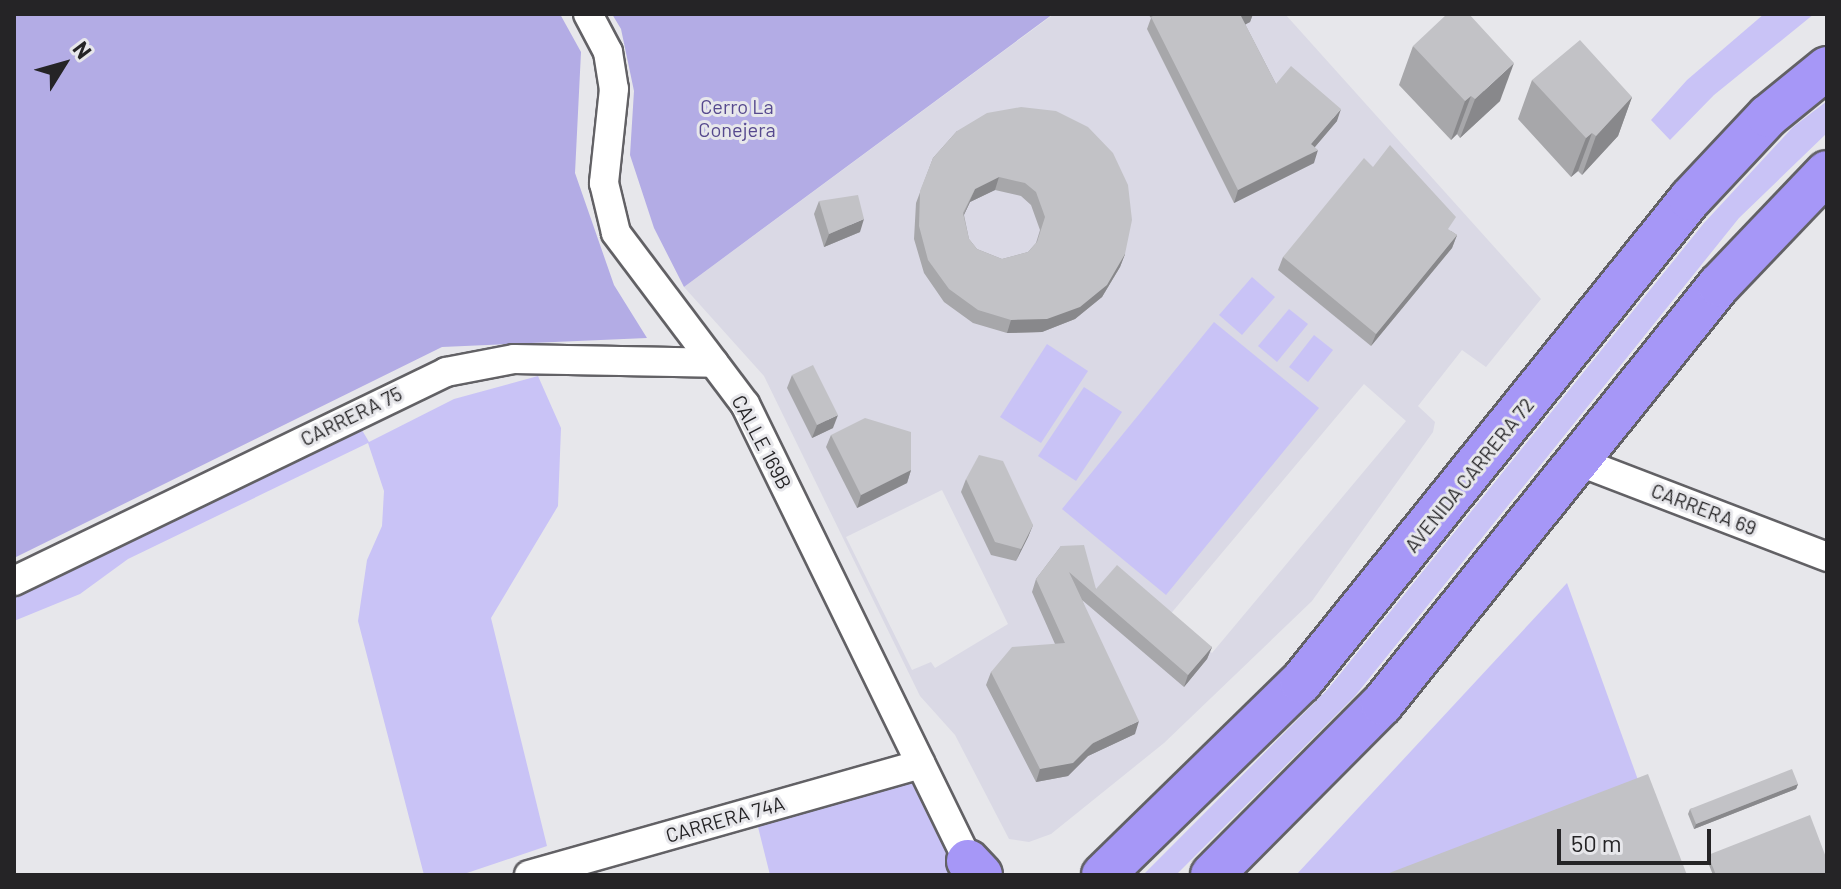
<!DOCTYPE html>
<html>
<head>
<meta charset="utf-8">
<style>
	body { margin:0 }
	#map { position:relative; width:1841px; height:889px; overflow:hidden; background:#e7e7eb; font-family:Barlow,sans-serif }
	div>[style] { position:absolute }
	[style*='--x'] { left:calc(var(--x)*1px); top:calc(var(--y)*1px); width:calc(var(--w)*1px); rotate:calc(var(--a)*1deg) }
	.built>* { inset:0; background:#dad9e5 }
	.green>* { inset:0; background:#c9c3f6 }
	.forest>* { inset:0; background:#b3ace5 }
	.roads { filter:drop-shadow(2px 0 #626165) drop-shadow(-2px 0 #626165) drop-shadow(0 2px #626165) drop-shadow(0 -2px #626165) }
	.minor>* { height:28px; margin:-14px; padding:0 14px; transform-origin:14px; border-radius:14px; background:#fff }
	.highway>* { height:42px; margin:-21px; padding:0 21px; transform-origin:21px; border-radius:21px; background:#a697f7 }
	.wall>* { inset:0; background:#a7a7aa }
	.shaded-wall>* { inset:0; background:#88888b }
	.building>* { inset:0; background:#c2c2c6 }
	span { translate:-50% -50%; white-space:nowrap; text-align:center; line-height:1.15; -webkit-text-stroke:6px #e7e7eb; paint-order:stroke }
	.park-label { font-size:20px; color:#56498e }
	.street-label { font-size:20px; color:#252426 }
	.frame { position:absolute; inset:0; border:16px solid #252426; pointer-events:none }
	.north { position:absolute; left:24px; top:24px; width:80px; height:80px; -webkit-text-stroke:6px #e7e7eb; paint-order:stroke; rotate:53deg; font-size:22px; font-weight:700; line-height:32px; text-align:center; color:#252426 }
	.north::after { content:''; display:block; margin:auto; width:28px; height:36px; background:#252426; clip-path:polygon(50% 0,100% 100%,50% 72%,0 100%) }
	.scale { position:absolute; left:1557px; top:829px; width:154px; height:36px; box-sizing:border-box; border:4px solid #252426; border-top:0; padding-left:10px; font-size:24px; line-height:28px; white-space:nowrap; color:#252426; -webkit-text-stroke:6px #e7e7eb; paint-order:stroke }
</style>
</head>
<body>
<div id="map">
	<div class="built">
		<i style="clip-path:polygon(evenodd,1054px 14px,1285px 14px,1541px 299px,1486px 367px,1462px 350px,1418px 406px,1435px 422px,1433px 432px,1312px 601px,1164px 743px,1051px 834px,1029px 842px,1009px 839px,955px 735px,920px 696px,764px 376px,684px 287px,1054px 14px,1364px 384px,1406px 421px,1212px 653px,1168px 617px,1364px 384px,1054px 14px,942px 490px,1008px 624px,935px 668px,931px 662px,912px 670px,846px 537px,942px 490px)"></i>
	</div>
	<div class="green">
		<i style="clip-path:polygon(1764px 14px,1814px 14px,1714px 95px,1670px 140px,1651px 120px,1687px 80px)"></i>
		<i style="clip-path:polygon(1827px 101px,1827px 133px,1739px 218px,1355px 696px,1176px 875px,1143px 875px,1328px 689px,1704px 223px,1793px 127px)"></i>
		<i style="clip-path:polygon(1252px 277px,1275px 297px,1242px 335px,1219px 315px)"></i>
		<i style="clip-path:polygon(1289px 309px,1308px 324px,1277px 362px,1258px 346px)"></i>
		<i style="clip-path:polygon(1214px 322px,1319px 408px,1166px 595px,1062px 509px)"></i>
		<i style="clip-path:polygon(1314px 335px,1333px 350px,1308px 382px,1289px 367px)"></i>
		<i style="clip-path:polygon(1047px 344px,1088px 371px,1041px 443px,1000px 417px)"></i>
		<i style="clip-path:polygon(538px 376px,561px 428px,558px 506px,491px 618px,547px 846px,461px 875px,424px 875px,358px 621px,367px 560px,382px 526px,384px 491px,368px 443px,128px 559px,80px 594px,14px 621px,14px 595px,359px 425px,369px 442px,454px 399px)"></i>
		<i style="clip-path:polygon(1084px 387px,1122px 412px,1076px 481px,1038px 456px)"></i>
		<i style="clip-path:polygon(1567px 583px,1642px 791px,1421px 875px,1296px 875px)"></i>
		<i style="clip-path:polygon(915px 775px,961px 875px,770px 875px,758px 827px)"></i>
	</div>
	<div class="forest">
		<i style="clip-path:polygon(14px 14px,560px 14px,581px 52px,575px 173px,614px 285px,647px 338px,442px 347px,14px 558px)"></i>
		<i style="clip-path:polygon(612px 14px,1053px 14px,684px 287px,654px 228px,630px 155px,634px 91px,621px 29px)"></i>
	</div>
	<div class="roads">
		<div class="minor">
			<i style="--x:588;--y:14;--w:43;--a:62.2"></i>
			<i style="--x:608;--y:52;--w:37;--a:81"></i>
			<i style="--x:614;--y:89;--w:95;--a:96.1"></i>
			<i style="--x:604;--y:183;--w:51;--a:76.5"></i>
			<i style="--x:616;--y:233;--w:214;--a:53"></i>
			<i style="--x:745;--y:404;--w:524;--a:63.97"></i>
			<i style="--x:1580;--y:462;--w:265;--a:21"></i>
			<i style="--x:14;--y:581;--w:480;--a:-25.8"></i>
			<i style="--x:446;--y:372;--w:69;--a:-10.8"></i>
			<i style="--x:514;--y:359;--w:200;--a:1.1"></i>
			<i style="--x:529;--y:875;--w:407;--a:-15.8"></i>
		</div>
		<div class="highway">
			<i style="--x:968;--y:861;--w:19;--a:47"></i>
			<i style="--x:1103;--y:875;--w:277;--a:-44.3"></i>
			<i style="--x:1301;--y:682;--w:620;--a:-51.15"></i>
			<i style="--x:1690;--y:199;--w:114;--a:-46.8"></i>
			<i style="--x:1768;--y:116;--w:76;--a:-39.1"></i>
			<i style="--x:1212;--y:875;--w:241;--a:-45.2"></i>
			<i style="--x:1382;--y:704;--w:538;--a:-51.19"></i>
			<i style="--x:1719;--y:285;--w:156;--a:-46.3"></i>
		</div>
	</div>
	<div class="wall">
		<i style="clip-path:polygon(1148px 14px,1253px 14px,1250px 22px,1245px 24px,1276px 84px,1337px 121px,1315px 147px,1314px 163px,1234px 203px,1147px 29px,1151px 18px)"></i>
		<i style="clip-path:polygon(1413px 46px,1500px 101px,1460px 138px,1457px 134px,1451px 140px,1399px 85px)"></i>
		<i style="clip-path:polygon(1532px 80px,1632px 97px,1618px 136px,1582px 175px,1578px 171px,1571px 177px,1518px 119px)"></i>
		<i style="clip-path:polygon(evenodd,957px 131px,1125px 254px,1120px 267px,1102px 297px,1075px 319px,1042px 332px,1007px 333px,973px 323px,944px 302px,924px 273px,914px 239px,916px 203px,933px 158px,957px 131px,995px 190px,1021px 196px,1031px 205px,1040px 230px,1036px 243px,1028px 252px,1002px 259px,977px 249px,969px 239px,964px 215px,970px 202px,995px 190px)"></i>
		<i style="clip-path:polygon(819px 201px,860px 232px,824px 247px,814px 214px)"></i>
		<i style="clip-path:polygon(1451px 231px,1457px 235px,1452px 248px,1371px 346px,1278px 270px,1283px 257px)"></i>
		<i style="clip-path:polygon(792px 375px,833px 428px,812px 438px,787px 388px)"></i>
		<i style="clip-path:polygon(831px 435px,911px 470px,907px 483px,857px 508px,826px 447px)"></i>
		<i style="clip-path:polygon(966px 479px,1033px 525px,1028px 537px,1016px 561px,991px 555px,961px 492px)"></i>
		<i style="clip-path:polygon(1061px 546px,1096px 589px,1212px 647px,1207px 659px,1184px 687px,1082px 600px,1135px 734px,1088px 756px,1068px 776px,1036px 782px,986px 685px,991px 672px,1055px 644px,1032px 592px,1036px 579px)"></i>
		<i style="clip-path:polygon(1798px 784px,1796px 789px,1694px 829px,1688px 814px,1690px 809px)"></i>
		<i style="clip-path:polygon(1708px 855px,1827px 875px,1713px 875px,1707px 860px)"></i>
	</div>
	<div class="shaded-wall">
		<i style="clip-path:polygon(1245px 14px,1253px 14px,1250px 22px,1237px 29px,1241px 16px)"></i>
		<i style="clip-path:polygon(1514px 63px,1500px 101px,1460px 138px,1475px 99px)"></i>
		<i style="clip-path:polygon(1471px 96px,1457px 134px,1451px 140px,1465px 101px)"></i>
		<i style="clip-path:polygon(1632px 97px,1618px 136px,1582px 175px,1596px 136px)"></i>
		<i style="clip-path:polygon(1341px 109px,1337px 121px,1308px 155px,1318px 150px,1314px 163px,1234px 203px,1238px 190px,1311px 144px)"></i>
		<i style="clip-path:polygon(1592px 133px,1578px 171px,1571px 177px,1586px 138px)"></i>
		<i style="clip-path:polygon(999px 177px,995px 190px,970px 202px,959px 225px,975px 189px)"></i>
		<i style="clip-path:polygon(864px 219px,860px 232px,824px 247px,829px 234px)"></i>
		<i style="clip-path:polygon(1457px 235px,1452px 248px,1371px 346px,1376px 334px)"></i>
		<i style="clip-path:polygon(1125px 254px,1120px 267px,1102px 297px,1075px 319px,1042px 332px,1007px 333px,1011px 320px)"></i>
		<i style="clip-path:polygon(838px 415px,833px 428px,812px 438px,817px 425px)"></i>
		<i style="clip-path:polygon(911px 470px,907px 483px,857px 508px,861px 495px)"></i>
		<i style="clip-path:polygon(1033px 525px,1028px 537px,1016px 561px,1021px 549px)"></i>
		<i style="clip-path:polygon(1212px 647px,1207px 659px,1184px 687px,1188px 675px)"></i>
		<i style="clip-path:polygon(1139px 721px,1135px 734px,1088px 756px,1068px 776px,1036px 782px,1040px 769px)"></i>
		<i style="clip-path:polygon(1798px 784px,1796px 789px,1694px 829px,1696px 824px)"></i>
	</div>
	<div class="building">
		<i style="clip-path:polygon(1157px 14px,1245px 14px,1241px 16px,1276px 84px,1291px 66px,1341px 109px,1311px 144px,1318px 150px,1238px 190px,1151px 17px)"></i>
		<i style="clip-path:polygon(1447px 14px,1469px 14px,1514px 63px,1475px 99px,1471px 96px,1465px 101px,1413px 46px)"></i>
		<i style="clip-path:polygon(1580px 40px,1632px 97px,1596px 136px,1592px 133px,1586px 138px,1532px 80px)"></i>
		<i style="clip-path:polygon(evenodd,1021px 107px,1056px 111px,1088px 127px,1113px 153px,1128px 185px,1132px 220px,1125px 254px,1107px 285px,1080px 307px,1047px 319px,1011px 320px,978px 310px,949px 289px,928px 260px,919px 226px,920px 191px,933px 158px,957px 131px,987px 113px,1021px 107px,999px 177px,1025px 183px,1036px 192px,1045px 217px,1037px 242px,1028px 252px,1002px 259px,977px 249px,969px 239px,963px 213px,975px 189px,999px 177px)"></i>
		<i style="clip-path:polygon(1390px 145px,1456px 217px,1448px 229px,1457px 235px,1376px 334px,1283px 257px,1364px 158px,1373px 167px)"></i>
		<i style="clip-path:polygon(858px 195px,864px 219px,829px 234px,819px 201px)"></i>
		<i style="clip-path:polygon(813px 365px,838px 415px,817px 425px,792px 375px)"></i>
		<i style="clip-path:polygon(865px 418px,911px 432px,911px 470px,861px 495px,831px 435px)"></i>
		<i style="clip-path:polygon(979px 455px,1003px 461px,1033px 525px,1021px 549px,995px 542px,966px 479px)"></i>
		<i style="clip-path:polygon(1084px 545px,1096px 589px,1117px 565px,1212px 647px,1188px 675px,1069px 572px,1139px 721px,1093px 743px,1073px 763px,1040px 769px,991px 672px,1012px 647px,1065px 643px,1036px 579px,1061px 546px)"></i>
		<i style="clip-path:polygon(1792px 769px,1798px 784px,1696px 824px,1690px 809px)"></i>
		<i style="clip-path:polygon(1648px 774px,1687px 875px,1384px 875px)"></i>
		<i style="clip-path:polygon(1810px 815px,1827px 860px,1827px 875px,1716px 875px,1708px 855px)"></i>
	</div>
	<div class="park-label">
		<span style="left:737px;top:118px">Cerro La<br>Conejera</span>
	</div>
	<div class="street-label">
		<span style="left:351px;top:416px;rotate:-26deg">CARRERA 75</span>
		<span style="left:762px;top:442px;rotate:62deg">CALLE 169B</span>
		<span style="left:1469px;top:475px;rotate:-51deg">AVENIDA CARRERA 72</span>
		<span style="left:1704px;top:509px;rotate:21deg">CARRERA 69</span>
		<span style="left:725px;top:819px;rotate:-16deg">CARRERA 74A</span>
	</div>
	<div class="frame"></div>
	<div class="north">N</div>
	<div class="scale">50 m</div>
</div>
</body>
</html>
